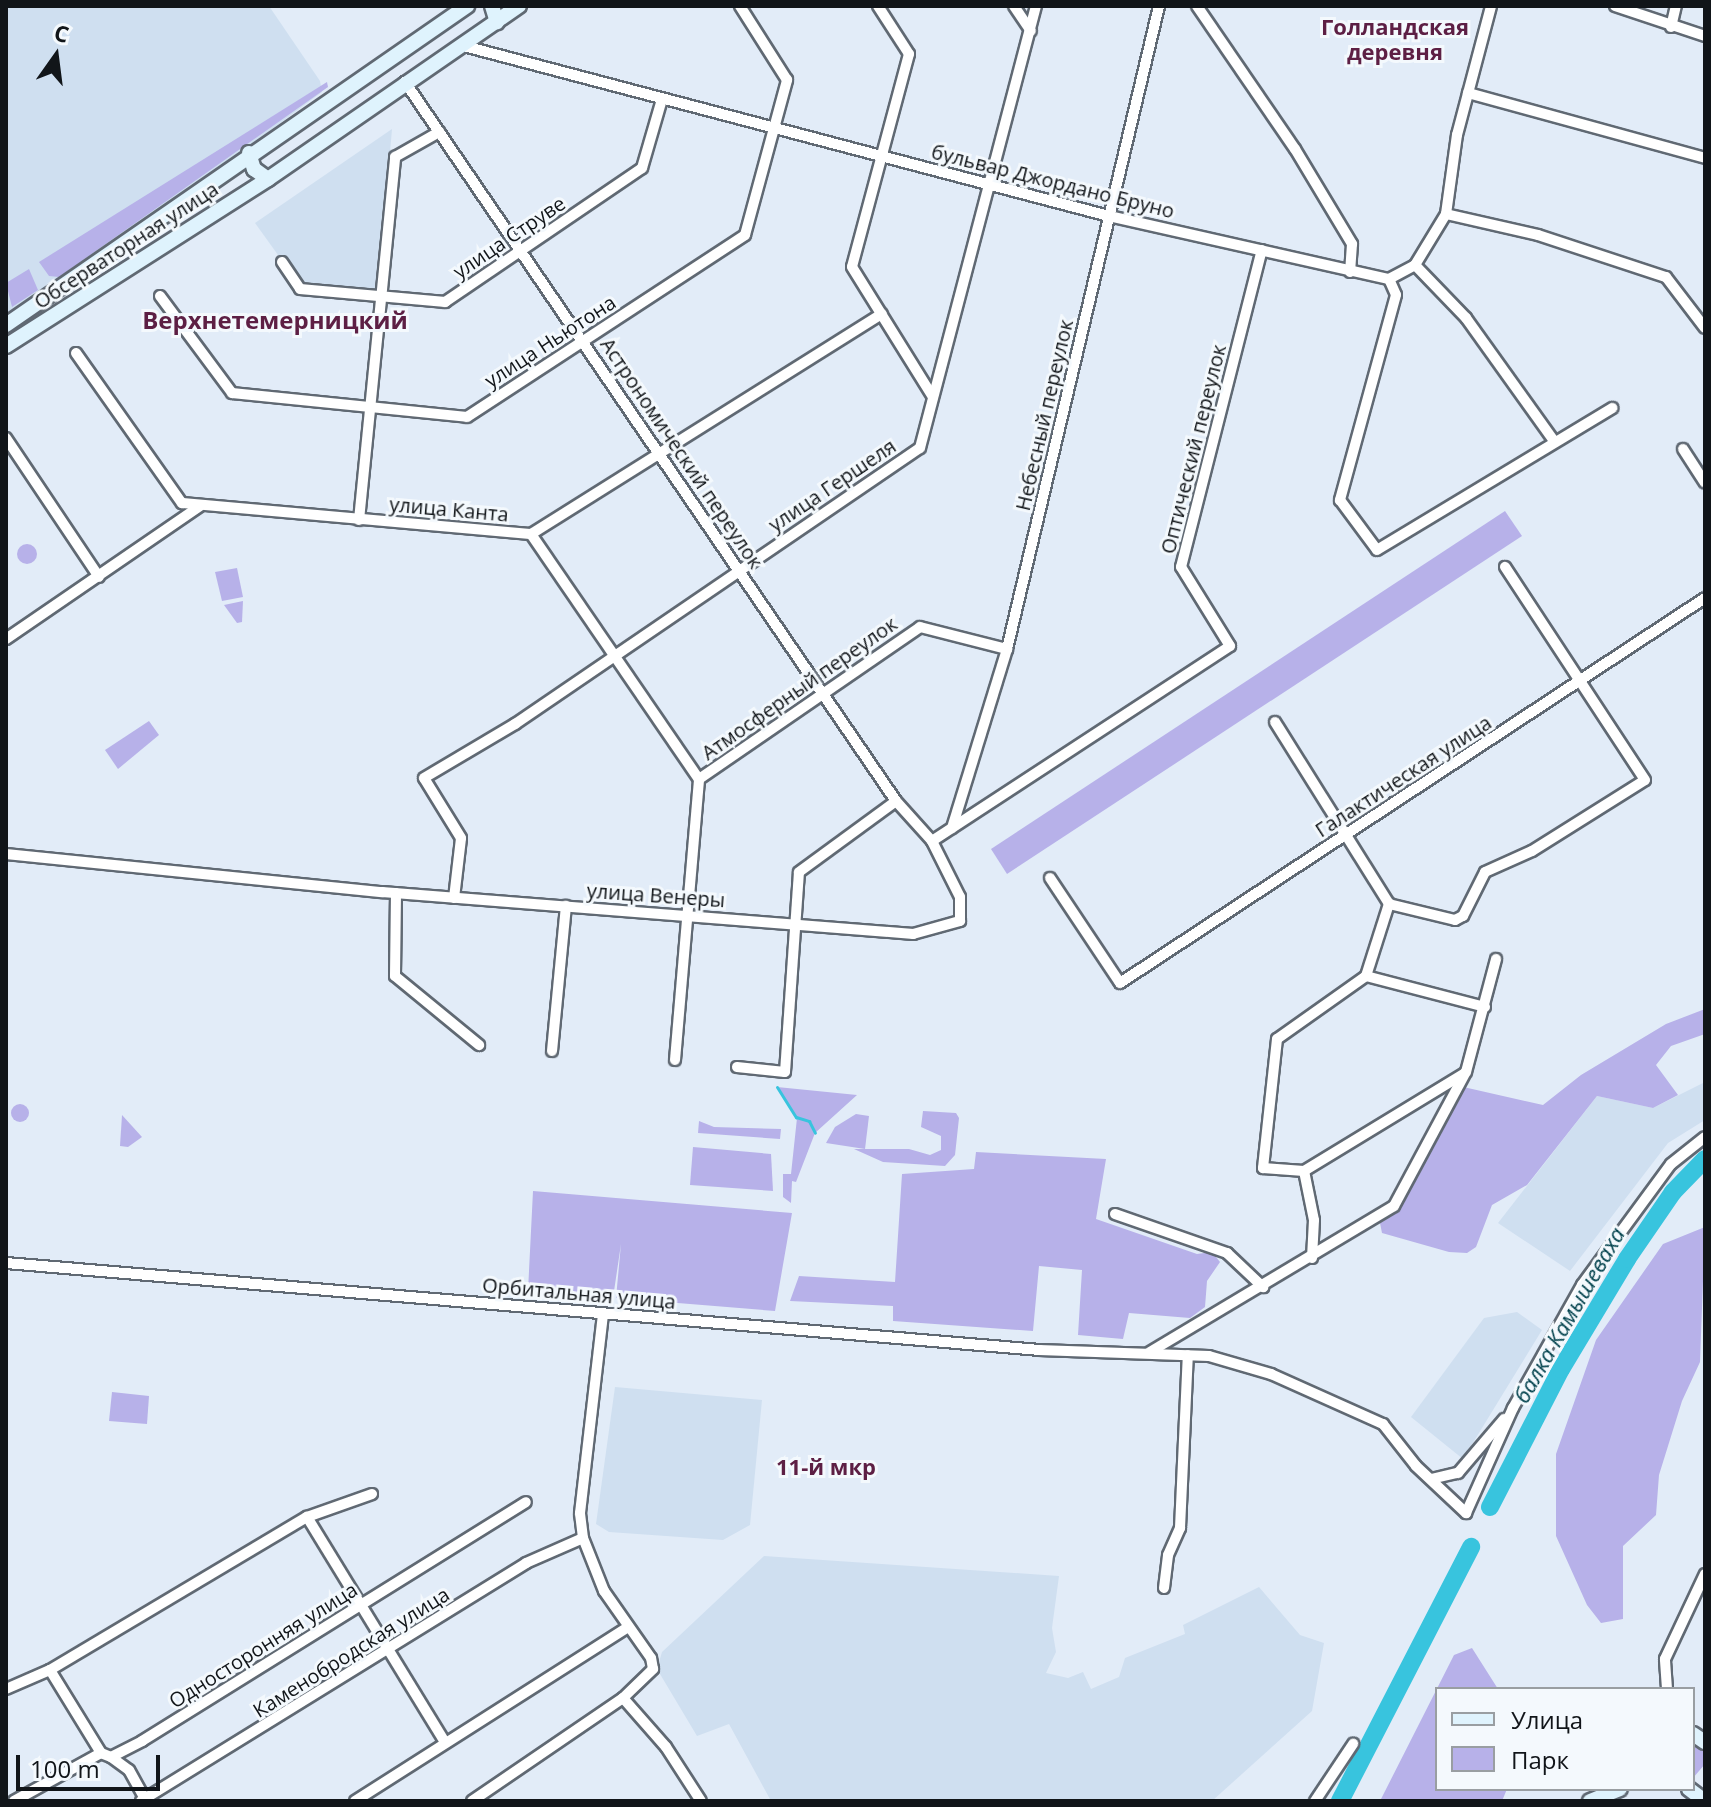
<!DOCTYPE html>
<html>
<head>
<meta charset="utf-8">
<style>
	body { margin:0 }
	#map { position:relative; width:1711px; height:1807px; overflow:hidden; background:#e2ecf8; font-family:"Open Sans",sans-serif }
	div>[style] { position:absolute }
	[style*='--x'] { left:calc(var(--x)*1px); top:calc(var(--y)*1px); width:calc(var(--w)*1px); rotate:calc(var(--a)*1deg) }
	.built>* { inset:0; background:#cfdff0 }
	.green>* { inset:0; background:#b7b1e9 }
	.round { border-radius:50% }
	.stream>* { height:3px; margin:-1.5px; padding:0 1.5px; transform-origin:1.5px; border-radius:1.5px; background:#38c4de }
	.river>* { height:18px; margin:-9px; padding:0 9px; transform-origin:9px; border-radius:9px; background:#38c4de }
	.roads { filter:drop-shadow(2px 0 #606973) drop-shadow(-2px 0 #606973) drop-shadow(0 2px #606973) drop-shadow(0 -2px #606973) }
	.street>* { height:10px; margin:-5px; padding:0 5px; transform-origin:5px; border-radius:5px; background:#fff }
	.secondary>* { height:14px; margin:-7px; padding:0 7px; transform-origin:7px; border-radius:7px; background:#dff3fd }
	span { translate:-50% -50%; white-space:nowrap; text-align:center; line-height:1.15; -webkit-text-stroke:6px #f4f9fd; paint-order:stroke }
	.street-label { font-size:20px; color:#111519 }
	.neighbourhood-label { font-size:22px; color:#5d1f44; font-weight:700 }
	.water-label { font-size:22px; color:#01414c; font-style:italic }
	.quarter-label { font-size:24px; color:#5d1f44; font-weight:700 }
	.frame { position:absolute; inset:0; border:8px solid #111519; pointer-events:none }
	.legend { position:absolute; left:1435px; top:1687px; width:260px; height:104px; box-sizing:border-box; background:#f4f9fd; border:2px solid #999ea2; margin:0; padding:10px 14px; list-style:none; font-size:24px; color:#111519 }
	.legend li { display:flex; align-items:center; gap:16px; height:40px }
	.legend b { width:40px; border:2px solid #999ea2 }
	.north { position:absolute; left:16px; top:16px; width:80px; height:80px; -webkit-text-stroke:6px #f4f9fd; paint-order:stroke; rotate:14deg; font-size:22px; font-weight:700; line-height:32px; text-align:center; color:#111519 }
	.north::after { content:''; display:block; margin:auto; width:28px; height:36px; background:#111519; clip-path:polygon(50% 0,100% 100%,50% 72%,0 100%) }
	.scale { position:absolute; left:16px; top:1755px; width:144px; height:36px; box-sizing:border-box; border:4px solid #111519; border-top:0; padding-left:10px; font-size:24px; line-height:28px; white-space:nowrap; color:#111519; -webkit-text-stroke:6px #f4f9fd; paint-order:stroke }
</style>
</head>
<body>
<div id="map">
	<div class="built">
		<i style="clip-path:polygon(6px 6px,269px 6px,320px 81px,322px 92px,125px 238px,6px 314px)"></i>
		<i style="clip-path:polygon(392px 129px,378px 293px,301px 287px,255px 223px)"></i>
		<i style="clip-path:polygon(1705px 1082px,1705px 1120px,1668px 1143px,1570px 1271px,1498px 1223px,1597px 1096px,1653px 1108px)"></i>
		<i style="clip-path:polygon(1517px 1312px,1542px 1330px,1463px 1459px,1411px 1417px,1484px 1318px)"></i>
		<i style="clip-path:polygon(615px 1387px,762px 1400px,750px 1525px,723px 1540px,609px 1532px,596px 1524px)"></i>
		<i style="clip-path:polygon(764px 1556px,1059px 1576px,1052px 1628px,1056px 1652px,1046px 1673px,1068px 1678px,1083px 1672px,1091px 1689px,1119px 1677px,1125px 1658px,1185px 1634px,1183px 1625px,1259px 1587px,1300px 1635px,1324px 1643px,1312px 1711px,1212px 1801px,771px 1801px,729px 1724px,697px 1736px,657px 1669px,662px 1652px)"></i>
	</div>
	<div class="green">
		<i style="clip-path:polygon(327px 82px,328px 87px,59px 277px,49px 276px,39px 262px)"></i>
		<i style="clip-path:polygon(29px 269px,38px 290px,12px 307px,6px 283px)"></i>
		<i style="clip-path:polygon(1505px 511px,1522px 536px,1007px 874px,991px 849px)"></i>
		<i class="round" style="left:17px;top:544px;width:20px;height:20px"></i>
		<i style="clip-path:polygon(237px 568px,243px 597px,222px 601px,215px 572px)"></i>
		<i style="clip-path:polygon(243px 601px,242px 622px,237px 623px,224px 605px)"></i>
		<i style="clip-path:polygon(149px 721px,159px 735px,118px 769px,105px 750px)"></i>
		<i style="clip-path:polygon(1705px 1009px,1705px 1034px,1671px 1046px,1656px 1065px,1678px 1095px,1653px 1108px,1597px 1096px,1527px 1185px,1492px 1205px,1476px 1247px,1467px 1253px,1449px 1252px,1382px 1233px,1379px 1218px,1394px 1206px,1459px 1086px,1543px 1105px,1581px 1075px,1666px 1024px)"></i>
		<i style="clip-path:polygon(777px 1087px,857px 1095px,815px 1133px,796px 1182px,792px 1181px,791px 1203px,783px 1197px,783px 1174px,791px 1174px,797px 1118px)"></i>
		<i class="round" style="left:11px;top:1104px;width:18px;height:18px"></i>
		<i style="clip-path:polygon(923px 1111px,956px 1113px,959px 1118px,955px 1155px,945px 1166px,883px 1162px,854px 1149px,909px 1149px,930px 1155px,941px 1150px,941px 1136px,921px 1127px)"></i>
		<i style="clip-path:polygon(856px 1114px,869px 1116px,865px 1149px,826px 1143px,835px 1127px)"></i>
		<i style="clip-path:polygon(122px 1115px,142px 1137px,128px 1147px,120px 1146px)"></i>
		<i style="clip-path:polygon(699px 1121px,714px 1127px,781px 1129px,780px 1139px,698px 1133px)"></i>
		<i style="clip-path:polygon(693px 1147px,771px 1154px,773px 1191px,690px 1185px)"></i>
		<i style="clip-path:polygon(976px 1152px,1106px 1159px,1096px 1219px,1197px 1254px,1212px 1252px,1220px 1262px,1207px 1281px,1205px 1307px,1190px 1318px,1129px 1313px,1123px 1339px,1078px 1335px,1082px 1270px,1039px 1266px,1033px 1331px,893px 1321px,893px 1306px,790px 1301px,799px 1276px,895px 1282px,902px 1174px,974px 1169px)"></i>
		<i style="clip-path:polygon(533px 1191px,792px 1213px,775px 1311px,616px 1298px,621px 1244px,613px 1298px,528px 1291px)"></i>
		<i style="clip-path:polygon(1705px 1227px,1700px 1362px,1682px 1401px,1659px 1475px,1656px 1515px,1623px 1546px,1623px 1619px,1601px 1623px,1587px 1605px,1556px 1536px,1556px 1454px,1596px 1340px,1663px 1244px)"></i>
		<i style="clip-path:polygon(112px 1392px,149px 1396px,147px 1424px,109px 1421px)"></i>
		<i style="clip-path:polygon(1472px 1648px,1498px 1689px,1437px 1689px,1437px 1789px,1507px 1789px,1502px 1801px,1380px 1801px,1454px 1655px)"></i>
		<i style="clip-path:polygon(1693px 1740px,1705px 1749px,1705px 1764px,1693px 1778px)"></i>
	</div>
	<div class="stream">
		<i style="--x:777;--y:1087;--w:36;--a:58"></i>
		<i style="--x:796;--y:1117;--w:14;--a:17"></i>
		<i style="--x:809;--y:1121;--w:13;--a:63"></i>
	</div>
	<div class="river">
		<i style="--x:1490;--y:1507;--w:155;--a:-62.8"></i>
		<i style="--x:1561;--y:1369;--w:128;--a:-59"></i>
		<i style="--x:1627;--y:1259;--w:81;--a:-55.5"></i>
		<i style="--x:1673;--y:1192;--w:46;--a:-45.9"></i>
		<i style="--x:1340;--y:1801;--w:286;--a:-62.7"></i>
	</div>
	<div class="roads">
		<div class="street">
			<i style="--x:878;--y:6;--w:57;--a:57.1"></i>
			<i style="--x:909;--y:54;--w:220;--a:105"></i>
			<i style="--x:852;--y:267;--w:153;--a:58.1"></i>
			<i style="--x:1014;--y:6;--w:30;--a:56"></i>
			<i style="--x:1197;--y:6;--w:173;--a:55.6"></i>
			<i style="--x:1295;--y:149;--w:111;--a:59"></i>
			<i style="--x:1352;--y:244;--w:28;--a:94"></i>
			<i style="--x:1615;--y:6;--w:95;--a:18.4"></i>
			<i style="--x:1671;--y:27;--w:22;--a:-77"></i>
			<i style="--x:464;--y:46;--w:667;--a:14.77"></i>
			<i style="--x:1109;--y:216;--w:287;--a:12.7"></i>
			<i style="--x:1389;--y:279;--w:30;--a:-28"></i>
			<i style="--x:1415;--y:265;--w:60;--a:-58.7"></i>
			<i style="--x:1446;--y:214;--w:80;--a:-82.1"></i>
			<i style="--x:1457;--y:135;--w:133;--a:-75.2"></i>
			<i style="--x:1468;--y:93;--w:246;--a:15.3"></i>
			<i style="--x:1446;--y:214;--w:94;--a:12.9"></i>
			<i style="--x:1538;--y:235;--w:135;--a:18.2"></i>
			<i style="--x:1666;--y:277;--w:64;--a:52.6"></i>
			<i style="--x:282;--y:262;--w:32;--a:56"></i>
			<i style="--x:300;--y:289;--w:146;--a:5.1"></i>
			<i style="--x:445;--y:302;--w:238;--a:-34.2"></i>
			<i style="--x:642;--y:168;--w:72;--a:-73.8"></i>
			<i style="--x:1415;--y:265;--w:74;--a:46.1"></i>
			<i style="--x:1466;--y:318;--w:151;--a:54.4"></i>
			<i style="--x:1389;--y:279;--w:17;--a:66"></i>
			<i style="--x:1396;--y:295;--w:213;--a:105.3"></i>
			<i style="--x:1340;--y:500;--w:62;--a:53.5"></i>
			<i style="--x:1377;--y:550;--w:275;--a:-31.1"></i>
			<i style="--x:160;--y:296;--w:121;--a:53.4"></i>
			<i style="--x:232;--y:393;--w:236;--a:5.8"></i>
			<i style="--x:467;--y:417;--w:332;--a:-33.2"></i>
			<i style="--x:745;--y:235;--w:161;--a:-74.8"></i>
			<i style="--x:787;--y:80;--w:88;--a:-122.4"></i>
			<i style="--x:76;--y:353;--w:184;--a:54.8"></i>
			<i style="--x:182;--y:503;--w:350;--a:5.1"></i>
			<i style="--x:531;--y:534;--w:414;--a:-32.1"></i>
			<i style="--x:6;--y:438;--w:167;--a:56.2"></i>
			<i style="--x:1683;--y:449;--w:40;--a:57.1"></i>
			<i style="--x:359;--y:520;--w:365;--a:-84.3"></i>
			<i style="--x:395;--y:157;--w:51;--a:-29.6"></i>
			<i style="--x:531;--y:534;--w:297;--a:55.6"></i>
			<i style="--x:6;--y:639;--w:235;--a:-34.4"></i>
			<i style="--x:1275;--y:722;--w:215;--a:57.9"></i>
			<i style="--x:1389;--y:904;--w:68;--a:13.6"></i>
			<i style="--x:1455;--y:920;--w:9;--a:-27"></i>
			<i style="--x:1463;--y:916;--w:49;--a:-63.4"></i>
			<i style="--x:1485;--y:872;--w:51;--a:-24.1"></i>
			<i style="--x:1532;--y:851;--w:133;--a:-32.1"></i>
			<i style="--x:1645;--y:780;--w:255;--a:-123.3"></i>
			<i style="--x:952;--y:828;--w:187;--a:-72.9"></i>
			<i style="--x:1007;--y:649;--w:661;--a:-76.7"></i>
			<i style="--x:932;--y:841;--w:356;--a:-33.2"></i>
			<i style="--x:1230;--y:646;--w:93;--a:-121.8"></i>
			<i style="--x:1181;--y:567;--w:327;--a:-75.7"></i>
			<i style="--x:6;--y:854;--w:378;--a:5.8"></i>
			<i style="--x:382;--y:892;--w:533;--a:4.52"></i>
			<i style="--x:913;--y:934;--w:49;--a:-15.5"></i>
			<i style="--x:960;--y:921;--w:24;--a:-90"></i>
			<i style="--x:960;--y:897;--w:63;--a:-116.6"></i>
			<i style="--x:932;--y:841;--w:54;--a:-132"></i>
			<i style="--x:896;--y:801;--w:871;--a:-124.33"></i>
			<i style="--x:1050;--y:878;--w:126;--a:56.3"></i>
			<i style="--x:1120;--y:983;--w:700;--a:-33.35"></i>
			<i style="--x:396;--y:893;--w:83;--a:90.7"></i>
			<i style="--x:395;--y:976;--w:109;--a:39.4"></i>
			<i style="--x:454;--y:898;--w:60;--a:-83.3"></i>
			<i style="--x:461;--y:838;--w:70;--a:-121.7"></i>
			<i style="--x:424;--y:778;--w:106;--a:-30.7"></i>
			<i style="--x:515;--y:724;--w:490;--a:-34.3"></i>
			<i style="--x:920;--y:448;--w:457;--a:-75.3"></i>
			<i style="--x:1366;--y:976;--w:109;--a:144.7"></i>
			<i style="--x:1277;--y:1039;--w:130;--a:96.2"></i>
			<i style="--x:1263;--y:1168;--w:41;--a:4.2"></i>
			<i style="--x:1304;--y:1171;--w:188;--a:-31.3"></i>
			<i style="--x:1366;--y:976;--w:123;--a:14.6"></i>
			<i style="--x:1366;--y:976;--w:76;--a:-72.3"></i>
			<i style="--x:552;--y:1051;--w:146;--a:-84.5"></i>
			<i style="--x:675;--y:1060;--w:282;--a:-85.1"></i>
			<i style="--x:699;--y:779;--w:268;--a:-34.5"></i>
			<i style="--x:920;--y:627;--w:90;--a:14.2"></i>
			<i style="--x:737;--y:1067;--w:48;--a:5.9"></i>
			<i style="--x:785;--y:1072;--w:200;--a:-86"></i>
			<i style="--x:799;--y:872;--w:120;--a:-36.2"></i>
			<i style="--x:1304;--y:1171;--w:50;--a:78.5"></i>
			<i style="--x:1314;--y:1220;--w:38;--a:93"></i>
			<i style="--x:1115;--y:1214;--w:119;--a:19.2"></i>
			<i style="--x:1227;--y:1253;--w:50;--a:43.4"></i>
			<i style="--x:6;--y:1263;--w:1037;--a:4.81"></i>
			<i style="--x:1039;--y:1350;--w:170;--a:2"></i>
			<i style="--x:1209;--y:1356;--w:65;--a:16.2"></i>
			<i style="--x:1271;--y:1374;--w:123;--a:24.1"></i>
			<i style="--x:1383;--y:1424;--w:53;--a:51.8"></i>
			<i style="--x:1416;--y:1466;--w:69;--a:43.2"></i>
			<i style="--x:1466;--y:1513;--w:115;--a:-65.9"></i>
			<i style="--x:1513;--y:1408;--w:141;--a:-60.7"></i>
			<i style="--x:1582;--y:1285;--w:150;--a:-53.7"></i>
			<i style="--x:1671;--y:1164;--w:43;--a:-38.5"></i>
			<i style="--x:1150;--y:1352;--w:284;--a:-30.9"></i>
			<i style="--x:1394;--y:1206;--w:152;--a:-61.8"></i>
			<i style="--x:1466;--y:1072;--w:117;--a:-75.1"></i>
			<i style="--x:1431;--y:1479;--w:28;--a:-13"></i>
			<i style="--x:1458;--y:1473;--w:71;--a:-49.6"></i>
			<i style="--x:307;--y:1517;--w:264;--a:58.5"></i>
			<i style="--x:1164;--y:1588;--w:33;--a:-83"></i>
			<i style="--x:1168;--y:1555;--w:30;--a:-66"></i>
			<i style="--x:1180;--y:1528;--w:173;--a:-87.4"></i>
			<i style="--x:50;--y:1670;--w:97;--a:58.4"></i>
			<i style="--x:6;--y:1689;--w:48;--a:-23.4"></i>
			<i style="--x:50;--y:1670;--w:299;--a:-30.8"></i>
			<i style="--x:307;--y:1517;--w:69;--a:-19.5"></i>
			<i style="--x:1667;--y:1689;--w:30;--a:-94"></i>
			<i style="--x:1665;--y:1659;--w:94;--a:-64.8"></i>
			<i style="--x:623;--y:1698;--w:65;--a:48.7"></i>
			<i style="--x:666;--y:1747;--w:64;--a:57.1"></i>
			<i style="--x:111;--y:1757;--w:22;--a:36"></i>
			<i style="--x:129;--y:1770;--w:31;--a:61"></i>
			<i style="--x:14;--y:1801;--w:99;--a:-28.9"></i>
			<i style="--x:101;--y:1753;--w:11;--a:22"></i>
			<i style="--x:111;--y:1757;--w:35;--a:-27"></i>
			<i style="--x:142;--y:1741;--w:452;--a:-31.9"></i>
			<i style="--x:141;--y:1801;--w:453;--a:-31.7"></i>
			<i style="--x:526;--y:1563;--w:62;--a:-23.7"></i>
			<i style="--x:355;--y:1801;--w:322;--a:-32.5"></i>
			<i style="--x:472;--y:1801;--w:183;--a:-34.3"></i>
			<i style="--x:623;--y:1698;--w:42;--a:-44"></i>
			<i style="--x:653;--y:1669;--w:11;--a:-100"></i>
			<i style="--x:651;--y:1658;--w:82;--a:-125"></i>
			<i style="--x:604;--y:1591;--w:57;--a:-111.6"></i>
			<i style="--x:583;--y:1538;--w:25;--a:-97"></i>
			<i style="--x:580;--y:1513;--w:200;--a:-83.4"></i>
			<i style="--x:1315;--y:1801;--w:69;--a:-56.3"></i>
		</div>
		<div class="secondary">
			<i style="--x:492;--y:6;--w:17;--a:73"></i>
			<i style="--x:249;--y:153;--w:17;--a:73"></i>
			<i style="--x:254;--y:169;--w:17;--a:36"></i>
			<i style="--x:6;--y:325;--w:561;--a:-34.68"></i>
			<i style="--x:6;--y:346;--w:311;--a:-32.5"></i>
			<i style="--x:268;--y:179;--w:305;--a:-34.6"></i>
			<i style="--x:1693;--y:1734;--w:14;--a:34"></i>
			<i style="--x:1689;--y:1789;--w:20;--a:37"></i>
			<i style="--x:1590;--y:1801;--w:32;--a:-22"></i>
		</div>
	</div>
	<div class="street-label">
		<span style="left:1053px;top:181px;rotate:14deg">бульвар Джордано Бруно</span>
		<span style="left:509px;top:237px;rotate:-34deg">улица Струве</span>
		<span style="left:126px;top:245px;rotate:-33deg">Обсерваторная улица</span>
		<span style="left:550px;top:341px;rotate:-33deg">улица Ньютона</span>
		<span style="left:1044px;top:415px;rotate:-77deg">Небесный переулок</span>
		<span style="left:1193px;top:449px;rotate:-76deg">Оптический переулок</span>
		<span style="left:682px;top:453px;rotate:56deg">Астрономический переулок</span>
		<span style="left:832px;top:485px;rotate:-34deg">улица Гершеля</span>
		<span style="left:449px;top:509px;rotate:5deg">улица Канта</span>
		<span style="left:799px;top:688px;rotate:-35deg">Атмосферный переулок</span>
		<span style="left:1403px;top:776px;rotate:-33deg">Галактическая улица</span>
		<span style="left:656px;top:895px;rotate:4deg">улица Венеры</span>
		<span style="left:579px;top:1293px;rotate:5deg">Орбитальная улица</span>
		<span style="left:263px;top:1645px;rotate:-32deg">Односторонняя улица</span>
		<span style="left:351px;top:1652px;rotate:-32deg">Каменобродская улица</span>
	</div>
	<div class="neighbourhood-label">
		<span style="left:1395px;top:39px">Голландская<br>деревня</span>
		<span style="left:826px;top:1467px">11-й мкр</span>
	</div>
	<div class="water-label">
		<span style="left:1569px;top:1315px;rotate:-60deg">балка Камышеваха</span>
	</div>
	<div class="quarter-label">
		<span style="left:275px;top:320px">Верхнетемерницкий</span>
	</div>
	<div class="frame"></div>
	<ul class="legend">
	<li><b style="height:10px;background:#dff3fd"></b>Улица</li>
	<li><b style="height:22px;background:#b7b1e9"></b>Парк</li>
	</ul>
	<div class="north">С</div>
	<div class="scale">100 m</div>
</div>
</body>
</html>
